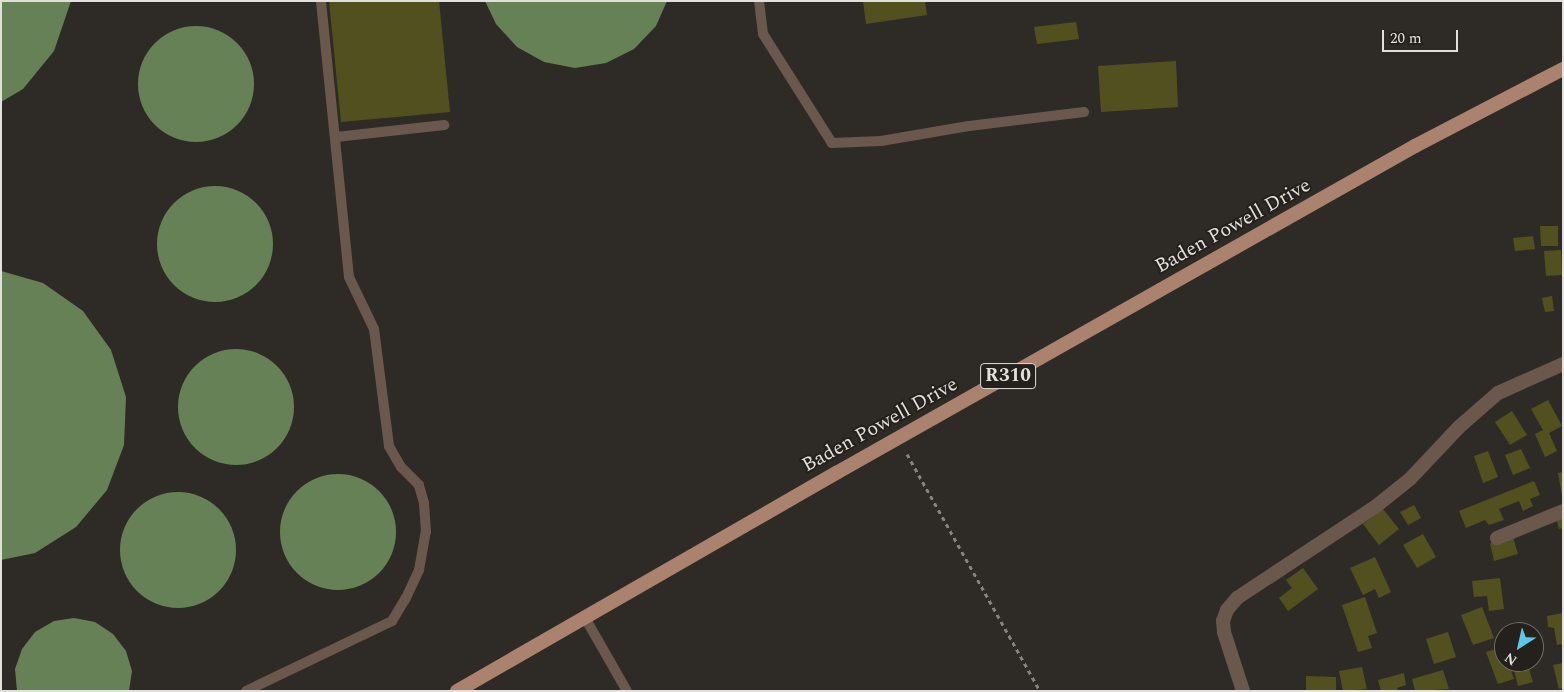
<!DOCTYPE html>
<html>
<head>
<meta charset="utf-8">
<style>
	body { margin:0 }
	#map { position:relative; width:1564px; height:692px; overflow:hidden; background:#2e2b26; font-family:Spectral,serif }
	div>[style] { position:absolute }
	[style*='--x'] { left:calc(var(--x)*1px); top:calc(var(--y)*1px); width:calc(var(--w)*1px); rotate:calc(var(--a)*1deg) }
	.water>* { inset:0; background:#678157 }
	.round { border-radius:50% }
	.building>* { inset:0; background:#53501f }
	.path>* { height:3px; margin-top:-1.5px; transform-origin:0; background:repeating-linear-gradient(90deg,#868480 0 4px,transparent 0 8px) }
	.service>* { height:10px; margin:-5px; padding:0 5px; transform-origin:5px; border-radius:5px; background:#6b584d }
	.minor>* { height:14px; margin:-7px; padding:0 7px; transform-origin:7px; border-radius:7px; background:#6b584d }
	.primary>* { height:14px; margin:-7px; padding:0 7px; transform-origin:7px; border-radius:7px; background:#aa826d }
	span { translate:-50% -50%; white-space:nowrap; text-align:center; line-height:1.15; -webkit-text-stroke:4px #24211c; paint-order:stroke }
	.shield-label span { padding:1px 4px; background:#24211c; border:1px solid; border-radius:4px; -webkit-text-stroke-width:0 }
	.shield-label { font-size:19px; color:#e2e0dd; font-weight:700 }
	.street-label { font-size:20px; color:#e2e0dd }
	.frame { position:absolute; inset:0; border:2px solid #e2e0dd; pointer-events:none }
	.north { position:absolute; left:1494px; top:622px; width:50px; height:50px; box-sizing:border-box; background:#24211c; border:1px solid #706d69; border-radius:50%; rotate:215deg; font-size:14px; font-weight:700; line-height:20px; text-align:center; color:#e2e0dd }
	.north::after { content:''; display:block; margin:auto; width:18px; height:22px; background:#5ac8e6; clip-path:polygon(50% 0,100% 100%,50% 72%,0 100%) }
	.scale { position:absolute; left:1382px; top:30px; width:76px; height:22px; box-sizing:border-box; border:2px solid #e2e0dd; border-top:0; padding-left:6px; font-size:15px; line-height:18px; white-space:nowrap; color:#e2e0dd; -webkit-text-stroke:4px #24211c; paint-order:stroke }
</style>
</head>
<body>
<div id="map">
	<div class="water">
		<i style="clip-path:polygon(1px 1px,71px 1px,54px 51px,23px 89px,1px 102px)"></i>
		<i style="clip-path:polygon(485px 1px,667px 1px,656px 26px,634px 49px,606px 63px,575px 68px,544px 62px,517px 47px,496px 24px)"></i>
		<i class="round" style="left:138px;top:26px;width:116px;height:116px"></i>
		<i class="round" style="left:157px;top:186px;width:116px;height:116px"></i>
		<i style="clip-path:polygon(1px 271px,43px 283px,83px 311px,111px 350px,126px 397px,124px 445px,107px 490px,76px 527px,35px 553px,1px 560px)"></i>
		<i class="round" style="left:178px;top:349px;width:116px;height:116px"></i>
		<i class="round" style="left:280px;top:474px;width:116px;height:116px"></i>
		<i class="round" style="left:120px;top:492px;width:116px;height:116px"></i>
		<i style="clip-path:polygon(74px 618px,95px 622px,113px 634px,126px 651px,132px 671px,129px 691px,17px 691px,15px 669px,22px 649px,35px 632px,54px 621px)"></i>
	</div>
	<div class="building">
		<i style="clip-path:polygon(329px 1px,439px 1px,450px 112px,341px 122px)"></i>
		<i style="clip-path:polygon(863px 1px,925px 1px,927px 15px,866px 24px)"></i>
		<i style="clip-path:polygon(1076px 22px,1079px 39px,1037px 44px,1034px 27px)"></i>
		<i style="clip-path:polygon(1176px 61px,1178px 107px,1101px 112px,1098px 66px)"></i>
		<i style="clip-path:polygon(1540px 226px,1558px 226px,1558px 246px,1541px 246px)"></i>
		<i style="clip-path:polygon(1533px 236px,1535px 249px,1515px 251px,1513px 238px)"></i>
		<i style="clip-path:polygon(1561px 250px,1562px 275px,1546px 276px,1544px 251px)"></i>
		<i style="clip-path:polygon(1552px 296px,1554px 311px,1545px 312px,1542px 298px)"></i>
		<i style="clip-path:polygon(1548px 400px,1562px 426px,1549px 433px,1557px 451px,1545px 457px,1535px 434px,1543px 430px,1531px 409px)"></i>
		<i style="clip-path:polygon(1512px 411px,1527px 435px,1510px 445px,1495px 422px)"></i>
		<i style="clip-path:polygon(1521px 449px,1530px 468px,1513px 475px,1505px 455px)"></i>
		<i style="clip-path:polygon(1488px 451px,1498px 477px,1483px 483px,1474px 456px)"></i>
		<i style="clip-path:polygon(1563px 472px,1563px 496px,1562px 496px,1558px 473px)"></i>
		<i style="clip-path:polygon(1534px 481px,1540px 495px,1530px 499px,1533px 506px,1523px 511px,1519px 501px,1499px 509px,1504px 520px,1489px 525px,1485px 520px,1466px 528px,1459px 511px)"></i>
		<i style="clip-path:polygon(1414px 505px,1421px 518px,1408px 525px,1400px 512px)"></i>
		<i style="clip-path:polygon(1383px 509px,1399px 529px,1379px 545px,1363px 524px)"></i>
		<i style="clip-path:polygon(1563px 515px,1563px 528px,1559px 529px,1556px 517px)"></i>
		<i style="clip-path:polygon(1423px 534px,1436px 557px,1417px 568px,1403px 545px)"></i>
		<i style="clip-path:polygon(1512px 534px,1518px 554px,1494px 561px,1490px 543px)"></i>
		<i style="clip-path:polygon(1375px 557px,1391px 592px,1379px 598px,1375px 589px,1363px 595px,1350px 568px)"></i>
		<i style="clip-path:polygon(1303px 568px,1318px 589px,1288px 611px,1279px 598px,1292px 588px,1286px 580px)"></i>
		<i style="clip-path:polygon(1500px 578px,1504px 609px,1489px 611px,1487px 596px,1474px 597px,1472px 581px)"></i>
		<i style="clip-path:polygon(1365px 597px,1377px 633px,1368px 636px,1372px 648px,1358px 652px,1342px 605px)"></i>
		<i style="clip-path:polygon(1482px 607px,1494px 638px,1473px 645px,1461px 615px)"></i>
		<i style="clip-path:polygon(1563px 613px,1563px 644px,1557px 645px,1554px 628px,1548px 627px,1547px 616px)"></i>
		<i style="clip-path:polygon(1448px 632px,1456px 657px,1434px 664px,1426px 639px)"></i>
		<i style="clip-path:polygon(1502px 647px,1504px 662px,1508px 662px,1514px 679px,1498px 684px,1486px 652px)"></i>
		<i style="clip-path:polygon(1512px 662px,1527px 662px,1533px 682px,1518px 686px)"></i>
		<i style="clip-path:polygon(1563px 663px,1563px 688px,1559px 689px,1553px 665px)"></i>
		<i style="clip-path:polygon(1362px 667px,1367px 689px,1343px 691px,1339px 671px)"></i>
		<i style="clip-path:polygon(1443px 670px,1449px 689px,1415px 691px,1412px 679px)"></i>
		<i style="clip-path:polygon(1404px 673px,1406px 685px,1397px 688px,1398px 691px,1381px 691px,1378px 680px)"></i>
		<i style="clip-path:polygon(1306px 676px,1336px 677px,1336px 691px,1306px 691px)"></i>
	</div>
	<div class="path">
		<i style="--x:907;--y:454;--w:272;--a:60.7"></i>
	</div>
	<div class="service">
		<i style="--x:759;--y:1;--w:33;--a:83"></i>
		<i style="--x:763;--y:34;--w:129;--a:57.7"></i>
		<i style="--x:832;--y:143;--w:49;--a:-2.3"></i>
		<i style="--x:881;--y:141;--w:89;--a:-9.7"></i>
		<i style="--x:969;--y:126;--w:116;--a:-6.9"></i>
		<i style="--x:336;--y:137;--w:109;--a:-6.3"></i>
		<i style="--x:584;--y:616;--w:86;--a:60.2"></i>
		<i style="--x:246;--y:691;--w:162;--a:-25.6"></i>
		<i style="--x:392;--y:621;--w:27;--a:-59"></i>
		<i style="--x:406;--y:598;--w:31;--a:-65"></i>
		<i style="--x:419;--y:570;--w:39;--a:-80"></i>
		<i style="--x:426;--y:532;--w:29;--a:-94"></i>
		<i style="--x:424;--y:503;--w:19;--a:-106"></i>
		<i style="--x:419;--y:485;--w:25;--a:-135"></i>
		<i style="--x:401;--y:467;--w:24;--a:-120"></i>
		<i style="--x:389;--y:446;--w:118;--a:-97.3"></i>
		<i style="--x:374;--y:329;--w:58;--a:-115.7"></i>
		<i style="--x:349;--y:277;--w:277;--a:-95.8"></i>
	</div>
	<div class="minor">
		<i style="--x:1497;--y:538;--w:71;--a:-22.2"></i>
		<i style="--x:1243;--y:691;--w:62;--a:-107.9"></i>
		<i style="--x:1224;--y:632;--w:11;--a:-95"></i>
		<i style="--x:1223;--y:621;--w:12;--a:-70"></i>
		<i style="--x:1227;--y:610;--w:16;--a:-50"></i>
		<i style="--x:1237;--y:598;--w:165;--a:-33.4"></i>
		<i style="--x:1375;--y:507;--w:45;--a:-38.7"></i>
		<i style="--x:1410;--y:479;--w:71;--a:-46.7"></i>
		<i style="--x:1459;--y:427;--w:52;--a:-41.1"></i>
		<i style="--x:1498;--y:393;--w:71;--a:-24"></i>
	</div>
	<div class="primary">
		<i style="--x:457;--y:691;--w:439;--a:-29.9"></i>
		<i style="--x:838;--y:472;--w:663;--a:-29.47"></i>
		<i style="--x:1415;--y:146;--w:167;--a:-27.5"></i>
	</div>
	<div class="shield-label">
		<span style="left:1008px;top:376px">R310</span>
	</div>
	<div class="street-label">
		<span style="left:1233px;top:226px;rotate:-29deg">Baden Powell Drive</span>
		<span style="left:880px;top:425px;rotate:-29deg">Baden Powell Drive</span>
	</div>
	<div class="frame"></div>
	<div class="north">N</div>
	<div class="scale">20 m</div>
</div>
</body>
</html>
